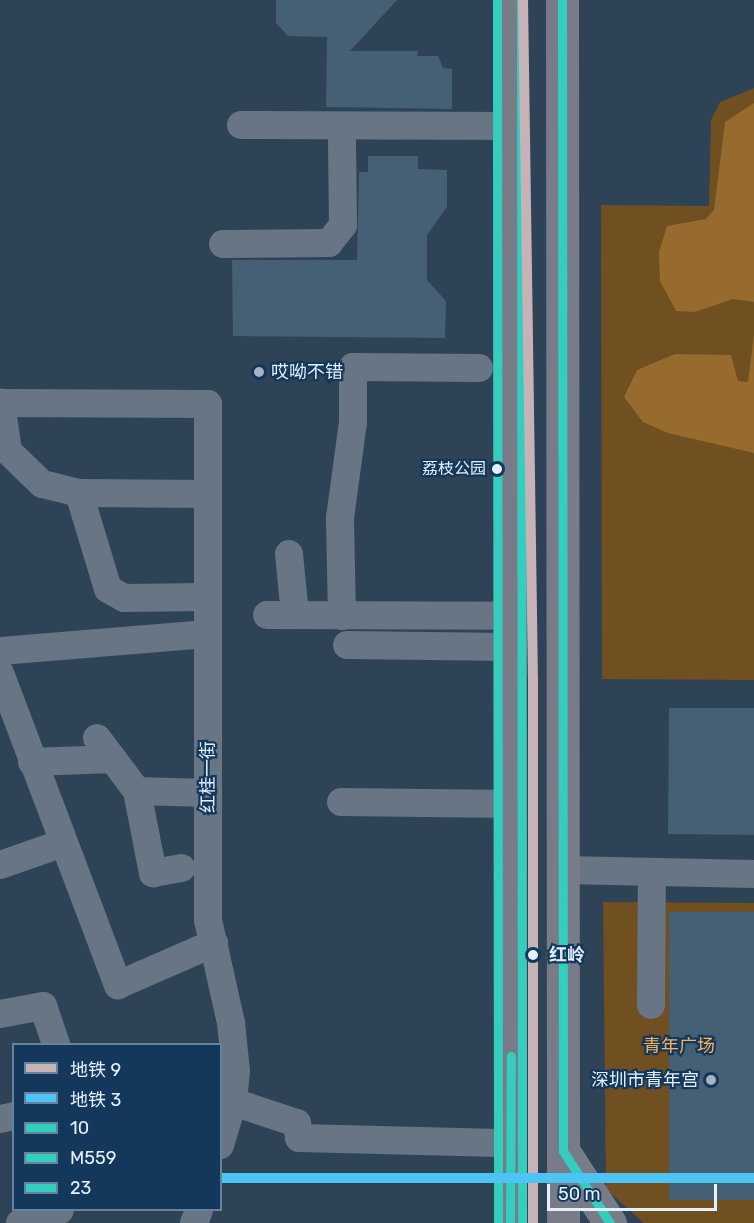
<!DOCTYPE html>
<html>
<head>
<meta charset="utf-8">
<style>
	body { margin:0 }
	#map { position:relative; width:754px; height:1223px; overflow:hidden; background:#2f4357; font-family:Rubik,"Noto Sans SC",sans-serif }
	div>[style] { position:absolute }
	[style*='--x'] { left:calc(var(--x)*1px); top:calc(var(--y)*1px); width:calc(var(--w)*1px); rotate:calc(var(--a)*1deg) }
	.green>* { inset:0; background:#704f21 }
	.forest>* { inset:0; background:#976b2d }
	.building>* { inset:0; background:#455f74 }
	.minor>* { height:28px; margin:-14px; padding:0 14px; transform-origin:14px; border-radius:14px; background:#687584 }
	.major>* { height:33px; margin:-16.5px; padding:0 16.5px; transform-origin:16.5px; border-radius:16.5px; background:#787c89 }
	.bus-1>* { height:9px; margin:-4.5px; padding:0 4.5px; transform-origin:4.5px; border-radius:4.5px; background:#34cebe }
	.bus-2>* { height:9px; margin:-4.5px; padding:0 4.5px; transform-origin:4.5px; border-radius:4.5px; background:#34cebe }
	.bus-3>* { height:9px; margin:-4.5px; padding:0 4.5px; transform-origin:4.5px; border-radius:4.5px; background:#34cebe }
	.metro-1>* { height:10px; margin:-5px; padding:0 5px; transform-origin:5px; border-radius:5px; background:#c6b2b7 }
	.metro-2>* { height:10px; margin:-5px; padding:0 5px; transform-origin:5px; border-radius:5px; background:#4dc4f3 }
	.dots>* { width:16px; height:16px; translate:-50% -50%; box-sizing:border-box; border:3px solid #14385c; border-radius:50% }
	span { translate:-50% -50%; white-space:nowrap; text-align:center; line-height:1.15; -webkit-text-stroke:4.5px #14385c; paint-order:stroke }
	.bus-label { font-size:16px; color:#e4f0fe }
	.right { translate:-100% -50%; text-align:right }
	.poi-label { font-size:18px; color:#e4f0fe }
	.left { translate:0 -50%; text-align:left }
	.street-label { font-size:18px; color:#e4f0fe }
	.stop-label { font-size:18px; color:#e4f0fe; font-weight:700 }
	.park-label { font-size:18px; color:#fab357 }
	.legend { position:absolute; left:12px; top:1043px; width:210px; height:168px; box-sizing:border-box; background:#14385c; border:2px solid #67829d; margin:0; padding:8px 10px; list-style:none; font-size:18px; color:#e4f0fe }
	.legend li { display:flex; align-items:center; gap:12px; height:30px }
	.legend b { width:30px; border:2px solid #67829d }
	.scale { position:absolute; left:547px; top:1184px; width:170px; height:27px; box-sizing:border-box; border:3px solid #e4f0fe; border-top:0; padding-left:8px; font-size:18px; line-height:21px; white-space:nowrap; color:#e4f0fe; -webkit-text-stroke:4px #14385c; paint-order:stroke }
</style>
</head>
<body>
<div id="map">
	<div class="green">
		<i style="clip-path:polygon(754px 88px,754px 680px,602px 679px,601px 205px,709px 206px,711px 120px,720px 102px)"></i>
		<i style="clip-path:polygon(603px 902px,754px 903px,754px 1223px,644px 1223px,606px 1189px)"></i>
	</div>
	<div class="forest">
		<i style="clip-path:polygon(754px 103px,754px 302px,733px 299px,695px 312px,676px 311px,660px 281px,659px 252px,667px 226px,706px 219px,714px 210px,725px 122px)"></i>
		<i style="clip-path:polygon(754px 335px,754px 453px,668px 433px,643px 422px,624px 397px,637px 370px,675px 354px,731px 355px,738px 381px,748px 382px)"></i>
	</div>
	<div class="building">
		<i style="clip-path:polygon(276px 0,397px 0,350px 51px,418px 51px,417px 56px,438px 56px,443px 68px,452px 69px,452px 109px,326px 107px,327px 37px,288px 36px,276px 23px)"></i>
		<i style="clip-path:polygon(368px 156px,418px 156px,418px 169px,447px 170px,447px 207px,427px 235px,427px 280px,446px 301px,445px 338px,233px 336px,232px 260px,357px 260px,359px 172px,368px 172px)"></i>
		<i style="clip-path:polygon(669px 708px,754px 708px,754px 835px,668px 834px)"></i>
		<i style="clip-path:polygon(669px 912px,754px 912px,754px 1200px,669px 1200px)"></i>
	</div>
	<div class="minor">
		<i style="--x:241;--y:125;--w:270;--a:0.2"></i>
		<i style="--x:223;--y:244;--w:106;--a:-0.5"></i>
		<i style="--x:329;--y:243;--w:23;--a:-52"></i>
		<i style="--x:343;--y:225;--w:83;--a:-90.7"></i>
		<i style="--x:79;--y:493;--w:100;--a:73.2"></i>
		<i style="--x:108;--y:589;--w:18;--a:29"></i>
		<i style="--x:124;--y:598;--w:83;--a:-0.7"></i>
		<i style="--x:208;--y:494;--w:129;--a:-179.6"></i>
		<i style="--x:79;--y:493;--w:38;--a:-166"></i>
		<i style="--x:42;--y:484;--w:47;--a:-135.9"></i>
		<i style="--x:8;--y:451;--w:49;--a:-98.3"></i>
		<i style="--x:1;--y:403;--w:207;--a:0.3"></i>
		<i style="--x:208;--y:404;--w:516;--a:90"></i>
		<i style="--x:208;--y:920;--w:106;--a:77.4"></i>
		<i style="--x:231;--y:1023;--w:48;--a:84.1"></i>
		<i style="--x:236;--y:1071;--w:31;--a:96"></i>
		<i style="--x:233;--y:1102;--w:45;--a:106.8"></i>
		<i style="--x:289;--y:554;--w:61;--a:84.4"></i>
		<i style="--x:267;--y:615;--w:243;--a:0.2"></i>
		<i style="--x:342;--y:616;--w:98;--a:-91.2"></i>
		<i style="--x:340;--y:518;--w:97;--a:-82.3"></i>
		<i style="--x:353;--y:422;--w:55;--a:-90"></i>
		<i style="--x:353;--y:367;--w:126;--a:0.5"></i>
		<i style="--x:347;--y:645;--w:163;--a:0.7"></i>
		<i style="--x:0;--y:651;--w:208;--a:-4.7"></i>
		<i style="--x:0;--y:673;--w:334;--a:69.3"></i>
		<i style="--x:118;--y:985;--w:105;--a:-23.6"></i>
		<i style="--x:97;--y:738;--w:66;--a:53"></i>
		<i style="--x:137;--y:791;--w:84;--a:79"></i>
		<i style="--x:153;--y:873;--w:29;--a:-10"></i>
		<i style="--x:32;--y:762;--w:81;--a:-2.1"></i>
		<i style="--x:137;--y:791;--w:71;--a:1.6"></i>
		<i style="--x:341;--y:802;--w:169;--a:0.7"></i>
		<i style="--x:0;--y:865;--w:67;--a:-19.2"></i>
		<i style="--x:563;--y:870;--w:191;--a:1.2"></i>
		<i style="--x:651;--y:1005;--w:133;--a:-89.6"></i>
		<i style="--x:0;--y:1014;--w:44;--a:-10.5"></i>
		<i style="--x:43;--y:1006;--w:40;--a:71.1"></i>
		<i style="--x:233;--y:1102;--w:67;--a:18.2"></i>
		<i style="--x:297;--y:1123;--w:15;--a:82"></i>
		<i style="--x:299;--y:1138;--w:212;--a:1.4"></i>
		<i style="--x:0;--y:1119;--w:14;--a:-12"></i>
		<i style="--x:20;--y:1223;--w:42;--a:-18"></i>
		<i style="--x:194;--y:1223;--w:14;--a:-69"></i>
	</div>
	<div class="major">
		<i style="--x:509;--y:0;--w:1223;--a:89.95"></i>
		<i style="--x:562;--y:0;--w:1223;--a:89.95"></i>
		<i style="--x:564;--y:1152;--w:85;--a:57.1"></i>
	</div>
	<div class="bus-1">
		<i style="--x:562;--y:0;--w:1151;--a:89.95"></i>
		<i style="--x:563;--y:1151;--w:86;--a:56.9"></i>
		<i style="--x:510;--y:1223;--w:167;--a:-89.7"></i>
	</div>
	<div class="bus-2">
		<i style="--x:497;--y:0;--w:1223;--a:89.95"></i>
	</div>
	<div class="bus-3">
		<i style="--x:521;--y:0;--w:1223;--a:89.95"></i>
	</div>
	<div class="metro-1">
		<i style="--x:523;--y:0;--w:679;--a:89.16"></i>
		<i style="--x:533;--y:679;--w:544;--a:90"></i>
	</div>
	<div class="metro-2">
		<i style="--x:220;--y:1178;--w:534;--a:0"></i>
	</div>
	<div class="dots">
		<i style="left:259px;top:372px;background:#a5b3c4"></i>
		<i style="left:497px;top:469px;background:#e4f0fe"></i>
		<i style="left:533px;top:955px;background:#e4f0fe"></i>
		<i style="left:711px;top:1080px;background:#a5b3c4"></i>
	</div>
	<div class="bus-label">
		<span class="right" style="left:486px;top:469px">荔枝公园</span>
	</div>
	<div class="poi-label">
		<span class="left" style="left:271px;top:372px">哎呦不错</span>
		<span class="right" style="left:699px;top:1080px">深圳市青年宫</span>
	</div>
	<div class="street-label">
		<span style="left:208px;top:777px;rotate:-90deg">红桂一街</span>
	</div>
	<div class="stop-label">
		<span class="left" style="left:549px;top:955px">红岭</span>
	</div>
	<div class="park-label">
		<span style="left:679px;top:1046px">青年广场</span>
	</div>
	<ul class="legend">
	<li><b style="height:8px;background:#c6b2b7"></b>地铁 9</li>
	<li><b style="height:8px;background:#4dc4f3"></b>地铁 3</li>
	<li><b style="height:8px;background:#34cebe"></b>10</li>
	<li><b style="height:8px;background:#34cebe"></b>M559</li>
	<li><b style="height:8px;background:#34cebe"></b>23</li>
	</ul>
	<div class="scale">50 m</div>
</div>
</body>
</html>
